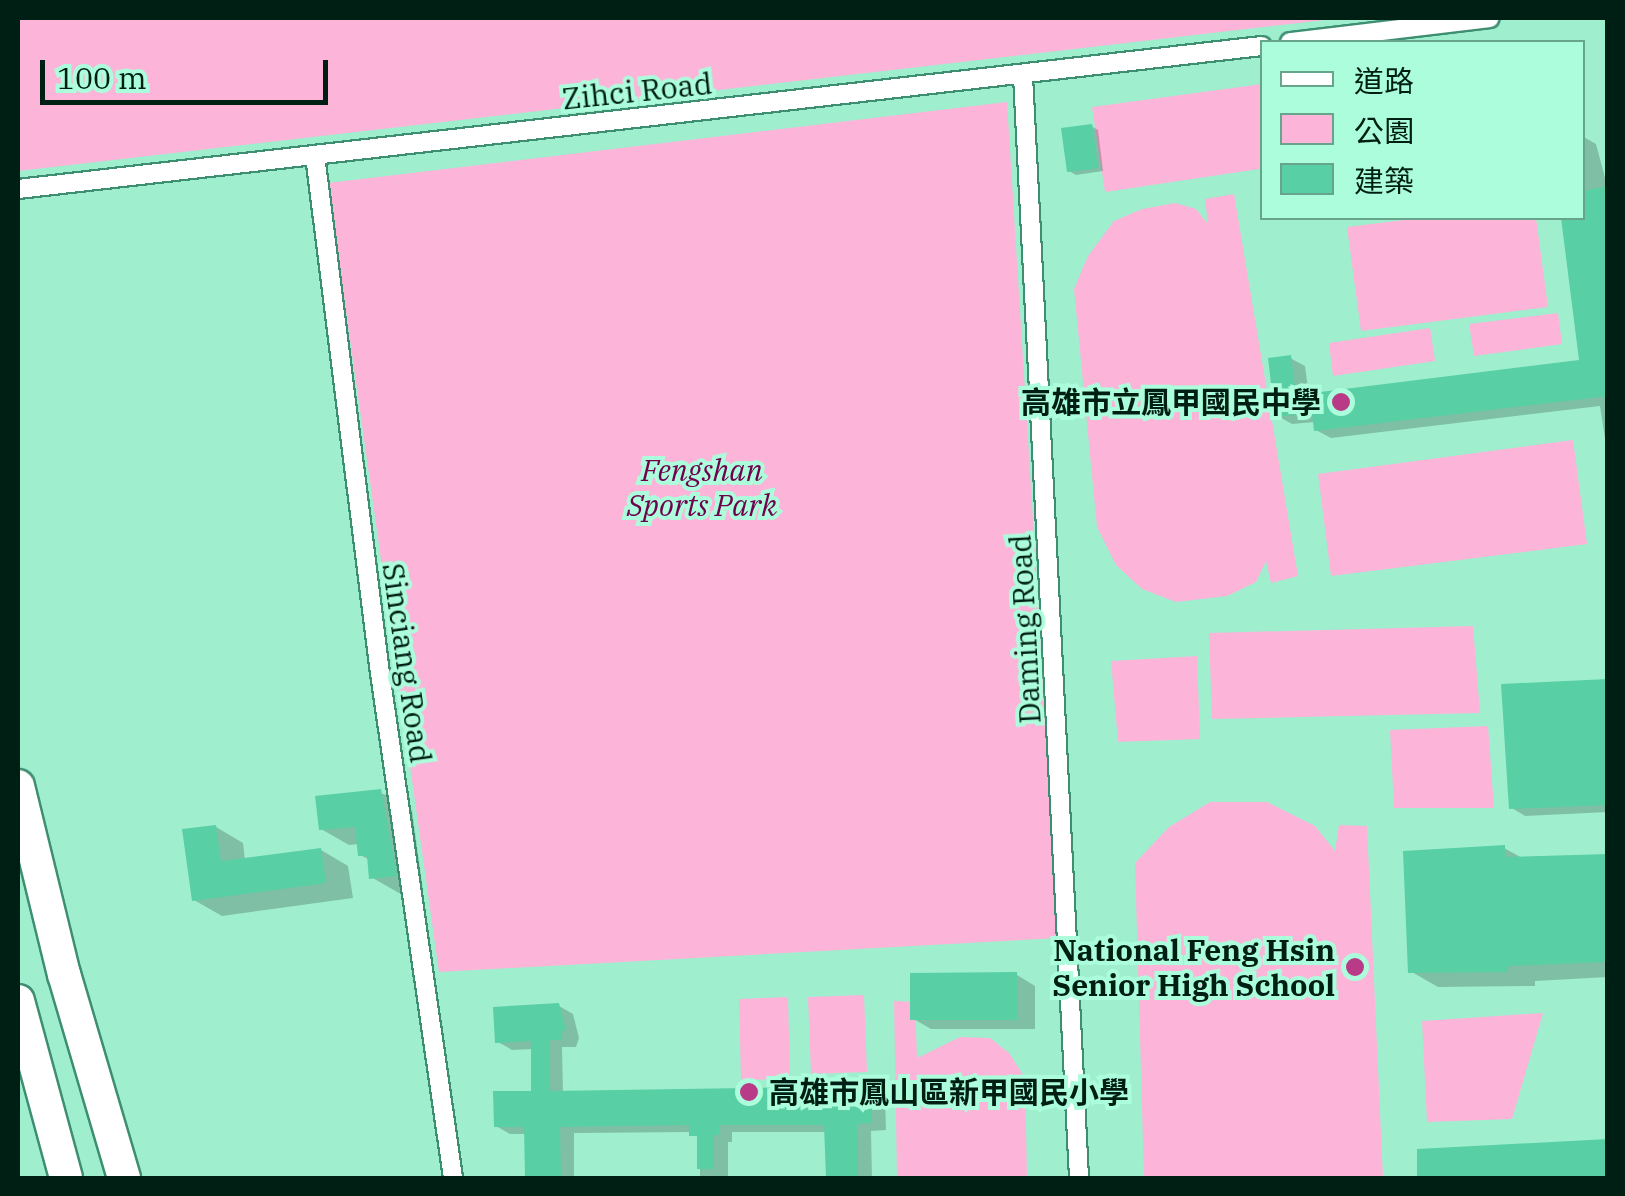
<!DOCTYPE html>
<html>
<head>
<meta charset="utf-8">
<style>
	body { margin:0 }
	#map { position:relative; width:1625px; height:1196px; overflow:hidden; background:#9fefcf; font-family:"IBM Plex Serif","Noto Sans TC",serif }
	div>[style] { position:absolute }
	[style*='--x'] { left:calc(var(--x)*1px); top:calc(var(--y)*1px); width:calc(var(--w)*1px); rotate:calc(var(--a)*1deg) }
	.green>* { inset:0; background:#fcb4d9 }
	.shadow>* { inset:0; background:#0003 }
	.building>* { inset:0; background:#58cfa5 }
	.roads { filter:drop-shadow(2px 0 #3e8e72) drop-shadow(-2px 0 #3e8e72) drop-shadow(0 2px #3e8e72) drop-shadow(0 -2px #3e8e72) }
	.street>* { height:18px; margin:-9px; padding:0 9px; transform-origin:9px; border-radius:9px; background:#fff }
	.highway>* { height:32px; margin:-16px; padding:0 16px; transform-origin:16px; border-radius:16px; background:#fff }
	.dots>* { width:28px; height:28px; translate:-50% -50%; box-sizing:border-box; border:5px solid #acfddc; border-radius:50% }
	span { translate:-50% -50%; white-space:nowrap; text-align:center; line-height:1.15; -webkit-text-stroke:8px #acfddc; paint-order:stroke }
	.street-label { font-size:30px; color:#001f14 }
	.poi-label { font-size:30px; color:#001f14; font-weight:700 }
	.right { translate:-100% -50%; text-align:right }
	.left { translate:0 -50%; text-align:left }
	.park-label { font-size:30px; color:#71004d; font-style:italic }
	.frame { position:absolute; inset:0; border:20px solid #001f14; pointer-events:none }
	.legend { position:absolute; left:1260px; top:40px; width:325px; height:180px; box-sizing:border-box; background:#acfddc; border:2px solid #67a48c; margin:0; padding:12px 18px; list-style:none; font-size:30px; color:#001f14 }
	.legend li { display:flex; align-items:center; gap:20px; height:50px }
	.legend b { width:50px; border:2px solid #67a48c }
	.scale { position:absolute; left:40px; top:60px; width:288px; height:45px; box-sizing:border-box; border:5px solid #001f14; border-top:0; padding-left:12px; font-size:30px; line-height:35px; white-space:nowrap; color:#001f14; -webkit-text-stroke:8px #acfddc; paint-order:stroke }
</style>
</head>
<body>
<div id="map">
	<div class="green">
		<i style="clip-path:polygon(18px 18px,1342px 18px,18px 171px)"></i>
		<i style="clip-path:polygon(1262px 84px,1259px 169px,1105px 192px,1092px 107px)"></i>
		<i style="clip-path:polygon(1007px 102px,1059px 938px,439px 972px,328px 183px)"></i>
		<i style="clip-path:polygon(1234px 194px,1298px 576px,1271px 583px,1266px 561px,1256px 582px,1227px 596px,1176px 602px,1142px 589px,1116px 565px,1097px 527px,1074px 289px,1088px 256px,1114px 221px,1142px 209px,1175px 203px,1196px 209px,1208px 224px,1205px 199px)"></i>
		<i style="clip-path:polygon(1420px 218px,1536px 218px,1548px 307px,1361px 331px,1347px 227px)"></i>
		<i style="clip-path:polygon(1558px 313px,1562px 344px,1474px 356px,1469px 324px)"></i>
		<i style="clip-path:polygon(1430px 328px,1435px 361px,1333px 376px,1329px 343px)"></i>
		<i style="clip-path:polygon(1573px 440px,1587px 544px,1331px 576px,1318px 474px)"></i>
		<i style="clip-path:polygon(1473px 626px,1480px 713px,1212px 719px,1209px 633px)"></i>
		<i style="clip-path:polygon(1197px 656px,1200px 739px,1118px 742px,1111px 661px)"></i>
		<i style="clip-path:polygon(1488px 726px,1494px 808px,1394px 808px,1390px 730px)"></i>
		<i style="clip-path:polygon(1210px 802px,1267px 802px,1315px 826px,1335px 851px,1339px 825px,1367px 826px,1383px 1178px,1144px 1178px,1135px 863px,1169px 827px)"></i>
		<i style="clip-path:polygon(864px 995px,867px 1072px,811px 1074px,808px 997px)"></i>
		<i style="clip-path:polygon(788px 997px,790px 1079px,741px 1080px,739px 999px)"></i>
		<i style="clip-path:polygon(894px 1001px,915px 1002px,917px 1058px,960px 1037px,990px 1038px,1009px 1053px,1025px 1078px,1027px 1178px,897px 1178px)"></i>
		<i style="clip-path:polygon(1543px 1013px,1512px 1119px,1427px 1122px,1422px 1021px)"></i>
	</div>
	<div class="shadow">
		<i style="clip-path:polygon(1091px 126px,1098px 130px,1103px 171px,1076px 175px,1069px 171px)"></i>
		<i style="clip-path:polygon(1582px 136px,1596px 144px,1608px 189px,1608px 458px,1600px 406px,1331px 438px,1316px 430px,1315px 422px,1292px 424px,1278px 416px,1290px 358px,1305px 366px,1309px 396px,1581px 363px,1563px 218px,1582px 218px)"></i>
		<i style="clip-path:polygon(1608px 681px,1608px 812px,1525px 816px,1512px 808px)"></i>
		<i style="clip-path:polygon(384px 794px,412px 810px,423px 891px,399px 893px,371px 877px,370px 860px,360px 855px,359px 844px,349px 845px,321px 829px,318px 798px)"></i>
		<i style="clip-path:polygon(216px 827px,243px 843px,245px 860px,321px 850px,348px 866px,353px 898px,222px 916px,194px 900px)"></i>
		<i style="clip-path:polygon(1504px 848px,1524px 859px,1608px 857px,1608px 977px,1535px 981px,1535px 986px,1438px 987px,1410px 971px)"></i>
		<i style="clip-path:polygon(1017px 975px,1035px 986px,1035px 1029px,931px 1029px,912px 1018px)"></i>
		<i style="clip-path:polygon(559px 1006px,573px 1014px,579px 1038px,576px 1047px,562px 1047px,563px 1093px,871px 1088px,885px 1097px,886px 1130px,871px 1131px,872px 1178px,828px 1178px,827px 1132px,732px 1132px,732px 1142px,728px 1142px,728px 1178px,700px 1178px,700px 1139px,692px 1132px,574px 1133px,574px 1178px,527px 1178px,527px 1134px,510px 1134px,496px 1126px,534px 1093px,533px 1049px,512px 1050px,498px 1042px)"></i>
		<i style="clip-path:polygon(1608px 1143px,1608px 1178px,1420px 1178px,1420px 1152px)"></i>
	</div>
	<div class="building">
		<i style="clip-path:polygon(1092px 124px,1098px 168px,1067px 172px,1061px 128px)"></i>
		<i style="clip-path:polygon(1608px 186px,1608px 396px,1314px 431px,1312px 413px,1275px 417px,1268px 358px,1291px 355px,1296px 395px,1579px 360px,1561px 218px,1582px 218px,1582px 191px)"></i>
		<i style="clip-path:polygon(1608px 679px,1608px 805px,1509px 809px,1501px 684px)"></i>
		<i style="clip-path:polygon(381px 789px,397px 876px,369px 879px,367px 856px,358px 856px,355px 827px,319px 830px,315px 796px)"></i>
		<i style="clip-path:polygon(216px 825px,221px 861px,321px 848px,326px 883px,192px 901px,182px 829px)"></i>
		<i style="clip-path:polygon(1505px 845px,1505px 857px,1608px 854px,1608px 962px,1508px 966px,1508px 972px,1408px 973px,1403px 851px)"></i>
		<i style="clip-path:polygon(1017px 972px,1017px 1020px,910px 1020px,910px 973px)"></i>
		<i style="clip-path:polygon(559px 1003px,566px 1031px,562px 1031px,562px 1040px,549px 1040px,550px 1091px,872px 1086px,872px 1123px,857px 1124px,858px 1178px,826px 1178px,824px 1125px,719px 1125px,719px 1135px,714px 1135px,714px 1169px,697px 1169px,697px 1136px,689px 1136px,689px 1125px,560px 1127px,561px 1178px,525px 1178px,524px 1127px,494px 1127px,493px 1091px,531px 1091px,531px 1041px,495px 1043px,493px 1007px)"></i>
		<i style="clip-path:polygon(1608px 1139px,1608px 1178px,1417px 1178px,1417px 1149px)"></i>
	</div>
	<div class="roads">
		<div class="street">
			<i style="--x:1290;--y:42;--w:201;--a:-6.8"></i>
			<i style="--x:1023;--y:76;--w:1103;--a:87.09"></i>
			<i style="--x:315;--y:155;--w:522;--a:82.85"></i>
			<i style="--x:380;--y:673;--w:510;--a:81.77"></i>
			<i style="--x:18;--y:189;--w:1252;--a:-6.56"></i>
		</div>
		<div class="highway">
			<i style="--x:18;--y:786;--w:194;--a:76.3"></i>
			<i style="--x:64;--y:974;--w:213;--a:73.6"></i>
			<i style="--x:18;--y:1001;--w:183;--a:74.8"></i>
		</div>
	</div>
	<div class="dots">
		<i style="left:1341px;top:402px;background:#b93a87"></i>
		<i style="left:1355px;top:967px;background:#b93a87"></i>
		<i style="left:749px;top:1092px;background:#b93a87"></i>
	</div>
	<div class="street-label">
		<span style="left:637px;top:91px;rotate:-6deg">Zihci Road</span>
		<span style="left:1025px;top:629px;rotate:-93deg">Daming Road</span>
		<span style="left:407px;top:663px;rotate:82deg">Sinciang Road</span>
	</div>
	<div class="poi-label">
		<span class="right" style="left:1321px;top:402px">高雄市立鳳甲國民中學</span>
		<span class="right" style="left:1335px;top:967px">National Feng Hsin<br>Senior High School</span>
		<span class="left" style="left:769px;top:1092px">高雄市鳳山區新甲國民小學</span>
	</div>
	<div class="park-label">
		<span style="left:702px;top:487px">Fengshan<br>Sports Park</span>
	</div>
	<div class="frame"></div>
	<ul class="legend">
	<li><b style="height:12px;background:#fff"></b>道路</li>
	<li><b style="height:28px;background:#fcb4d9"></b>公園</li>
	<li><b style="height:28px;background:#58cfa5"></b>建築</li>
	</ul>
	<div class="scale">100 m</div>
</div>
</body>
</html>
